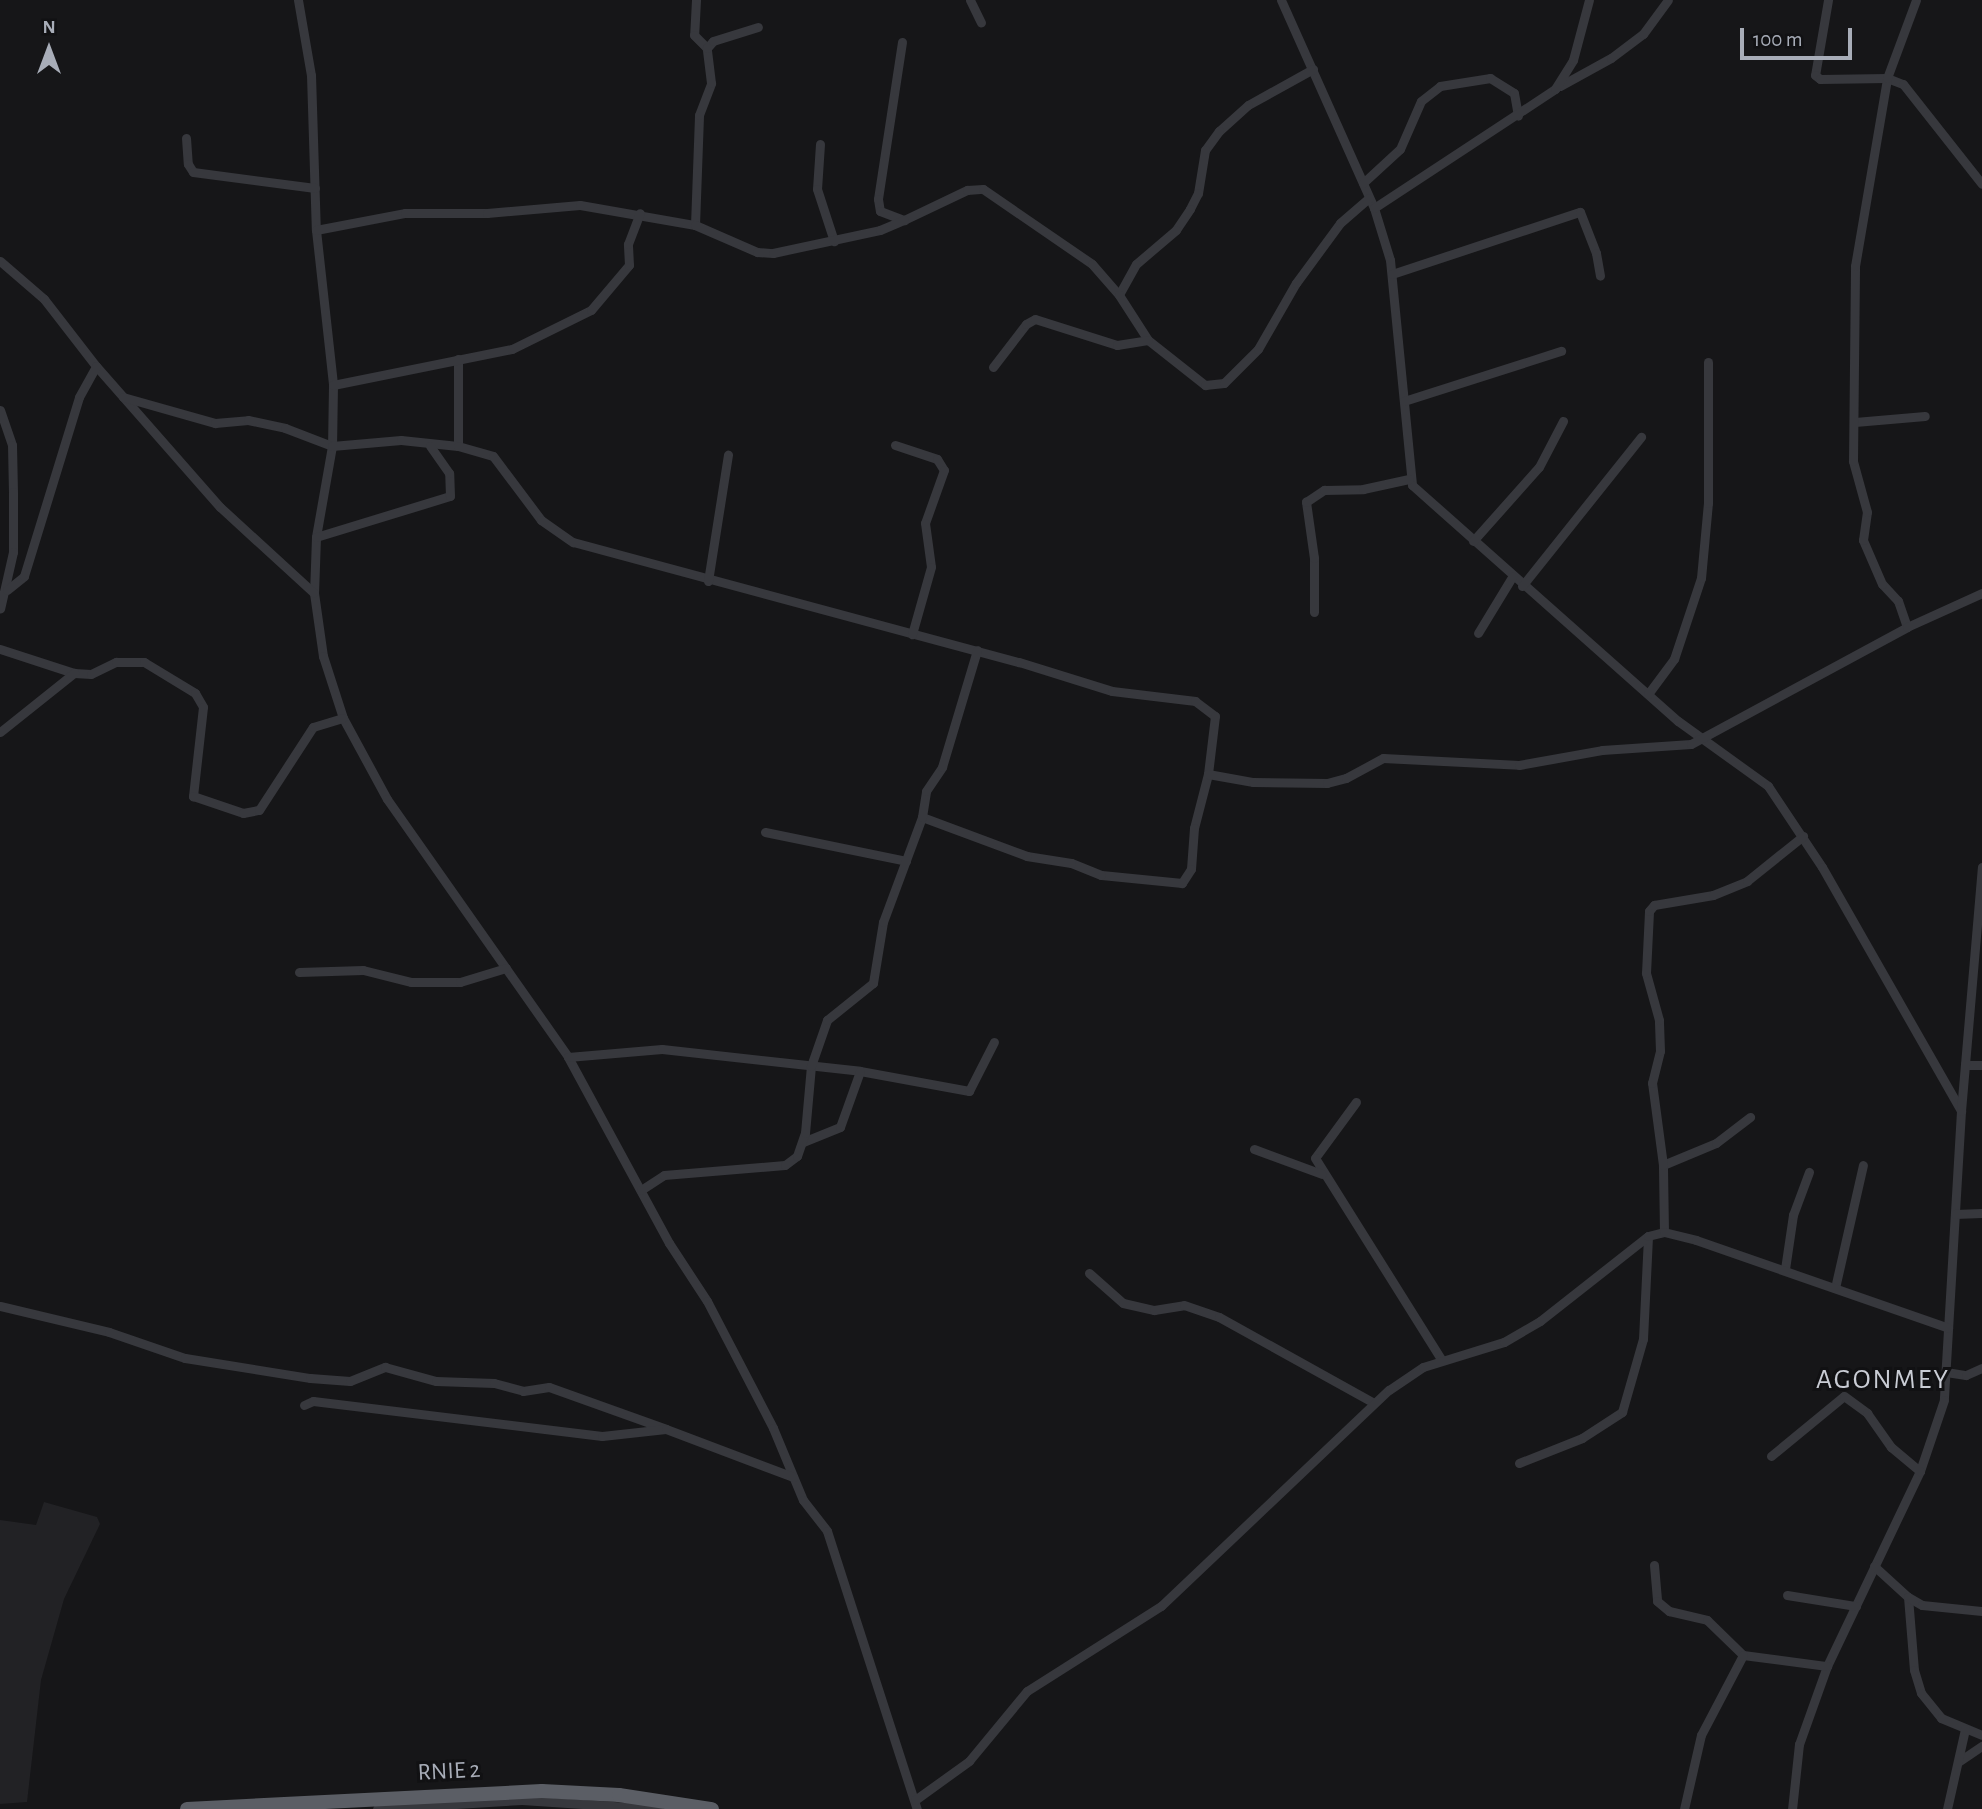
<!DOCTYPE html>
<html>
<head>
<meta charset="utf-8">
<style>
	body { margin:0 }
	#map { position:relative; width:1982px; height:1809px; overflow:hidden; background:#161618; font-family:"Alegreya Sans",sans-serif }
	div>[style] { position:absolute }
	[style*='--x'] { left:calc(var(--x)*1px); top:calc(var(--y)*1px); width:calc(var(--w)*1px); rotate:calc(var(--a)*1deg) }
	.built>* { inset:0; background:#222225 }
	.minor>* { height:9px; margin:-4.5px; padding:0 4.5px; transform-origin:4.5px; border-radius:4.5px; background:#37383d }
	.trunk>* { height:14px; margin:-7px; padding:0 7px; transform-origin:7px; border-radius:7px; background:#5b5e65 }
	span { translate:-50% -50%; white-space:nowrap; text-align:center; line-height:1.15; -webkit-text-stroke:6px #111113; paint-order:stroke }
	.street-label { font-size:24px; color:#a8adb8 }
	.quarter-label { font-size:28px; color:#c9ccd4; letter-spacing:2px }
	.north { position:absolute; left:14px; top:14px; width:70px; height:70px; -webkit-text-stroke:5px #111113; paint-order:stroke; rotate:0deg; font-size:19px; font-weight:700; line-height:28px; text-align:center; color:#a8adb8 }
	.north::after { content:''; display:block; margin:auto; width:24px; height:32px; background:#a8adb8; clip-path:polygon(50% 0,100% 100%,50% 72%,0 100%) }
	.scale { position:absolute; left:1740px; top:28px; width:112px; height:32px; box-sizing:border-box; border:4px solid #a8adb8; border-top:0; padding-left:9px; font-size:21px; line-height:24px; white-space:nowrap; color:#a8adb8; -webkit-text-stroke:5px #111113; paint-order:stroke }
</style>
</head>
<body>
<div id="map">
	<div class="built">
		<i style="clip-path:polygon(44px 1502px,97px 1517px,100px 1524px,64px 1599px,41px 1680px,27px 1802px,0 1804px,0 1520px,36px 1525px)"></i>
	</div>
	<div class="minor">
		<i style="--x:298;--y:0;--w:76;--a:80.2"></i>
		<i style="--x:311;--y:75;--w:155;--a:88.2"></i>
		<i style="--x:316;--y:230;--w:156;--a:83.7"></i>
		<i style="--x:333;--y:385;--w:61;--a:90.9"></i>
		<i style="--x:332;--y:446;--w:92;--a:100"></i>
		<i style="--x:316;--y:537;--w:56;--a:92"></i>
		<i style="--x:314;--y:593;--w:64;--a:81.9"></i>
		<i style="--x:323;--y:656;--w:65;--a:72.1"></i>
		<i style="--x:343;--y:718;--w:92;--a:61.5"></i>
		<i style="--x:387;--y:799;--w:315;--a:54.9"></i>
		<i style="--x:568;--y:1057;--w:212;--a:61.5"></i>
		<i style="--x:669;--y:1243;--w:69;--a:56.8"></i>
		<i style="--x:707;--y:1301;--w:143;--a:62.5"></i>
		<i style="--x:773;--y:1428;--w:78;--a:67.4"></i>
		<i style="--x:803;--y:1500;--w:39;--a:52"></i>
		<i style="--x:827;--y:1531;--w:292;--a:72.1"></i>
		<i style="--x:696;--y:0;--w:35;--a:93"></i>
		<i style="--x:694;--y:35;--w:18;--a:45"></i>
		<i style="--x:970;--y:0;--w:25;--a:64"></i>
		<i style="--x:1281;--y:0;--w:228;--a:65.9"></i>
		<i style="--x:1374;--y:208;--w:54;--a:72.9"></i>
		<i style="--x:1390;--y:260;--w:226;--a:84.4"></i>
		<i style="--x:1412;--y:485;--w:356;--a:41.6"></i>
		<i style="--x:1678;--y:721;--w:111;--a:35.8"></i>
		<i style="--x:1768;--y:786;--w:97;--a:56.3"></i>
		<i style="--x:1822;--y:867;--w:281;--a:60.3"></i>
		<i style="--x:1961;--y:1111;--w:289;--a:93.4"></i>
		<i style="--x:1944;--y:1400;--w:75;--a:108.7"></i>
		<i style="--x:1920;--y:1471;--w:216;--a:115.5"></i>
		<i style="--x:1827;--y:1666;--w:83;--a:109.7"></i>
		<i style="--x:1799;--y:1744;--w:65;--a:96.1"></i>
		<i style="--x:1828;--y:0;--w:76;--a:99.8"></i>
		<i style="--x:1815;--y:75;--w:6;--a:39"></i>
		<i style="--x:1820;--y:79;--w:67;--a:-0.9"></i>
		<i style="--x:1887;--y:78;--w:17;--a:21"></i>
		<i style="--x:1903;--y:84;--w:127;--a:51.7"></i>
		<i style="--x:902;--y:42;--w:159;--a:98.7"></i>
		<i style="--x:878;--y:199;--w:12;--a:81"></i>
		<i style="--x:880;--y:211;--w:26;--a:21"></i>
		<i style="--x:904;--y:220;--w:70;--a:-25.5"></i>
		<i style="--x:967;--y:190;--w:16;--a:-4"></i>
		<i style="--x:983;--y:189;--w:132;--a:34.5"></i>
		<i style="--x:1092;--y:264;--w:41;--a:48.9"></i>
		<i style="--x:1313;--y:69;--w:74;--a:151"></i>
		<i style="--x:1248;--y:105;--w:39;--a:138"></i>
		<i style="--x:1219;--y:131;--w:24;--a:126"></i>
		<i style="--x:1205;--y:150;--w:44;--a:99.2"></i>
		<i style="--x:1198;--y:193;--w:18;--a:117"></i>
		<i style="--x:1190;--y:209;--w:25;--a:124"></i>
		<i style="--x:1176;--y:230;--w:52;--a:139.6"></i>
		<i style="--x:1136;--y:264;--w:35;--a:119"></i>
		<i style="--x:1119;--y:295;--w:54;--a:57.2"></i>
		<i style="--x:1148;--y:340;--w:73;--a:38.3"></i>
		<i style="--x:1205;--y:385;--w:19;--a:-6"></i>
		<i style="--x:1224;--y:383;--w:48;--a:-45"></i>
		<i style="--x:1258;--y:349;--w:76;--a:-60.1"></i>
		<i style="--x:1296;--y:283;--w:74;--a:-53.7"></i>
		<i style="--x:1340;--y:223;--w:38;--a:-41"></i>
		<i style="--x:1560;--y:86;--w:58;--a:-28.8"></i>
		<i style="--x:1611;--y:58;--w:40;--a:-37"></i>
		<i style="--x:1643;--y:34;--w:42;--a:-53.7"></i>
		<i style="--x:186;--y:138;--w:26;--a:86"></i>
		<i style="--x:188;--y:164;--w:9;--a:58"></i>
		<i style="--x:193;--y:172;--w:123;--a:7.5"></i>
		<i style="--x:820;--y:144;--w:45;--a:93.8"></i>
		<i style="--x:817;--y:189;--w:55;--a:71.9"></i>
		<i style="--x:1363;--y:183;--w:50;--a:-42.6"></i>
		<i style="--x:1400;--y:149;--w:52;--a:-66.4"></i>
		<i style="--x:1421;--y:101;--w:24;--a:-38"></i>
		<i style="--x:1440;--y:86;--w:51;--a:-9.1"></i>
		<i style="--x:1490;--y:78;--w:28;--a:32"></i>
		<i style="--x:1514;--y:93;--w:23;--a:80"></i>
		<i style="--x:1374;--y:208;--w:217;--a:-33.3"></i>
		<i style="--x:1555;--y:89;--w:34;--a:-58"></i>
		<i style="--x:1573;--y:60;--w:62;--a:-75.1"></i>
		<i style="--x:695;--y:225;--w:110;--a:-87.9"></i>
		<i style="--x:699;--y:115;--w:34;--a:-69"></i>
		<i style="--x:711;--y:83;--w:35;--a:-97"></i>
		<i style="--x:707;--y:48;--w:9;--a:-49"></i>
		<i style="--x:713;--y:41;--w:47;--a:-17.3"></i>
		<i style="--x:316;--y:230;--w:91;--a:-10.8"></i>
		<i style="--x:405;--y:213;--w:82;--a:0"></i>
		<i style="--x:487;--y:213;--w:93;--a:-4.9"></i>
		<i style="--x:580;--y:205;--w:117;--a:9.9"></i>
		<i style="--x:695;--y:225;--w:68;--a:23.5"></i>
		<i style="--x:757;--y:252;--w:16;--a:4"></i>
		<i style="--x:773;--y:253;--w:109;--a:-12.1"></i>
		<i style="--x:880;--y:230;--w:26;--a:-23"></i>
		<i style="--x:0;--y:261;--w:58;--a:40.8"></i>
		<i style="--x:44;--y:299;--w:85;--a:52.2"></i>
		<i style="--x:96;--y:366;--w:188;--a:48.7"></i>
		<i style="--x:220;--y:507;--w:127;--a:42.5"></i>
		<i style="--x:1392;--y:274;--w:198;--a:-18.3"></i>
		<i style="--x:1580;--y:212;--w:44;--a:68.7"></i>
		<i style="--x:1596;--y:253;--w:23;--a:80"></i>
		<i style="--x:458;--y:359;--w:87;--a:90"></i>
		<i style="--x:993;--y:367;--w:54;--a:-52.5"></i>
		<i style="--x:1026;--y:324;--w:10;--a:-29"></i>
		<i style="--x:1035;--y:319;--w:86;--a:17.6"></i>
		<i style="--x:1117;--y:345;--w:31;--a:-9"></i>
		<i style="--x:333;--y:385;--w:183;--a:-11.4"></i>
		<i style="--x:512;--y:349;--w:88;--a:-26.3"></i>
		<i style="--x:591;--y:310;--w:59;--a:-49.8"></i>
		<i style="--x:629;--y:265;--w:21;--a:-93"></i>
		<i style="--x:628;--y:244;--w:33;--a:-69"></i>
		<i style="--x:123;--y:397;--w:96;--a:15.8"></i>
		<i style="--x:215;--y:423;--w:33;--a:-5"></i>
		<i style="--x:248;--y:420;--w:38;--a:12"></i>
		<i style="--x:285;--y:428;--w:50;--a:21"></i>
		<i style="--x:332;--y:446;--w:69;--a:-5"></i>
		<i style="--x:401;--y:440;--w:57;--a:6"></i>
		<i style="--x:458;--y:446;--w:36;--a:16"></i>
		<i style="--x:493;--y:456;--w:80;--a:53.1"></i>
		<i style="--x:541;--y:520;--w:39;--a:35"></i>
		<i style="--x:573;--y:542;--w:462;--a:15.1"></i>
		<i style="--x:1019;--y:662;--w:97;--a:17.3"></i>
		<i style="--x:1112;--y:691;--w:84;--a:6.9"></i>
		<i style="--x:1195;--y:701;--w:25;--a:37"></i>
		<i style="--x:1215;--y:716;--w:58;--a:96.9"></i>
		<i style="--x:1208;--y:774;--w:56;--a:104.5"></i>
		<i style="--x:1194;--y:828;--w:41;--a:94.2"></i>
		<i style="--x:1191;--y:869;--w:17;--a:123"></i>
		<i style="--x:1182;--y:883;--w:81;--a:-174.4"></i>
		<i style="--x:1101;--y:875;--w:32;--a:-158"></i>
		<i style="--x:1071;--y:863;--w:45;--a:-171"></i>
		<i style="--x:1027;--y:856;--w:112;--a:-159.6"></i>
		<i style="--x:1404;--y:401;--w:165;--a:-17.7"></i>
		<i style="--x:0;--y:410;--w:37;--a:71"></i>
		<i style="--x:12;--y:445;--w:47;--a:88.8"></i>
		<i style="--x:13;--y:492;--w:60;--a:90"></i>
		<i style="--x:13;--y:552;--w:58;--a:102.8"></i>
		<i style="--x:1855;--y:422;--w:70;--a:-4.9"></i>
		<i style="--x:895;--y:445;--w:44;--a:18.4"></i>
		<i style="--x:937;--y:459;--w:13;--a:58"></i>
		<i style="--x:944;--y:470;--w:56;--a:109.7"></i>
		<i style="--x:925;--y:523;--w:44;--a:82.2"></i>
		<i style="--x:931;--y:567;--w:70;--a:105.8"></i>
		<i style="--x:316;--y:537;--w:140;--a:-17"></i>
		<i style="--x:450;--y:496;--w:23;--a:-92"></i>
		<i style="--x:449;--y:473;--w:33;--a:-125"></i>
		<i style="--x:1473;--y:541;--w:99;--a:-48.3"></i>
		<i style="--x:1539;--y:467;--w:52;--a:-62.4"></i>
		<i style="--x:708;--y:581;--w:128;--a:-81"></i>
		<i style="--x:1522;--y:586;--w:191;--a:-51.4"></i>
		<i style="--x:7;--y:590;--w:22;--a:-39"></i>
		<i style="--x:24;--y:576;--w:187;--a:-72.9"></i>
		<i style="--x:79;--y:397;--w:35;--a:-61"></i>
		<i style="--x:1314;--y:612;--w:54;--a:-90"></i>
		<i style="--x:1314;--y:558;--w:57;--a:-98.1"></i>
		<i style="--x:1306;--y:502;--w:22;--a:-34"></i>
		<i style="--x:1324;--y:490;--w:39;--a:-1"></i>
		<i style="--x:1363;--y:489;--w:47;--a:-12.3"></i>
		<i style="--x:1907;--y:627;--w:28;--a:-109"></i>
		<i style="--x:1898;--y:601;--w:23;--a:-133"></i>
		<i style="--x:1882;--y:584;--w:48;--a:-113.4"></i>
		<i style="--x:1863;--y:540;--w:28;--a:-82"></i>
		<i style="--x:1867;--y:512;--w:53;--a:-105.4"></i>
		<i style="--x:1853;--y:461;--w:195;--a:-89.4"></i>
		<i style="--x:1855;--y:266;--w:191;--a:-80.3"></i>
		<i style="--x:1887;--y:78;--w:83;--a:-69.6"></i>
		<i style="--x:1478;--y:633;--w:66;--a:-58.7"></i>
		<i style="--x:0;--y:649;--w:78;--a:18"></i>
		<i style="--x:74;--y:673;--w:17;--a:3"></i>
		<i style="--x:91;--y:674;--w:28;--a:-26"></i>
		<i style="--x:116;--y:662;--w:28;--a:0"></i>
		<i style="--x:144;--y:662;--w:60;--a:31.3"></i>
		<i style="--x:195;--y:693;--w:16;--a:60"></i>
		<i style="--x:203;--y:707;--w:90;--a:96.4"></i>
		<i style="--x:193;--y:796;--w:53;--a:18.8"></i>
		<i style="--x:243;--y:813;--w:16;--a:-11"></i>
		<i style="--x:259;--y:810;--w:99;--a:-57"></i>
		<i style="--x:313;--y:727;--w:31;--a:-17"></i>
		<i style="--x:1648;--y:694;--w:44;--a:-53.4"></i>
		<i style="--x:1674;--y:659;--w:85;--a:-71.6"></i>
		<i style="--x:1701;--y:578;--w:75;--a:-84.7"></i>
		<i style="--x:1708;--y:503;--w:141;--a:-90"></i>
		<i style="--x:0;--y:732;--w:95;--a:-38.6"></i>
		<i style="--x:1208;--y:774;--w:46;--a:10.1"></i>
		<i style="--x:1253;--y:782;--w:74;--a:0.8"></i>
		<i style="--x:1327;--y:783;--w:20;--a:-15"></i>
		<i style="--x:1346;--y:778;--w:42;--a:-28.4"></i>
		<i style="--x:1383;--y:758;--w:136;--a:2.9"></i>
		<i style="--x:1519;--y:765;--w:84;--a:-10.2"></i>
		<i style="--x:1602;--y:750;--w:89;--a:-3.9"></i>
		<i style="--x:1691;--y:744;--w:246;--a:-28.4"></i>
		<i style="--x:1907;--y:627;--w:82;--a:-24.4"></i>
		<i style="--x:765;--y:832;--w:144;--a:11.6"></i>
		<i style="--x:299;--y:972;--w:64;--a:-1.8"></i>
		<i style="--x:363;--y:970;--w:49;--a:14"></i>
		<i style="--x:411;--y:982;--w:49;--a:0"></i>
		<i style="--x:460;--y:982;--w:48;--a:-16.9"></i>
		<i style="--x:568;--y:1057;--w:94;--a:-4.9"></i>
		<i style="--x:662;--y:1049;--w:199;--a:6.3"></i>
		<i style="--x:860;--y:1071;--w:111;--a:10.4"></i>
		<i style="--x:969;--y:1091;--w:55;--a:-63"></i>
		<i style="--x:1965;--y:1065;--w:17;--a:0"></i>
		<i style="--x:1356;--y:1102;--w:69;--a:126.2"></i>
		<i style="--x:1315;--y:1158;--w:237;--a:57.9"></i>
		<i style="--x:1961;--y:1111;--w:245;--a:-85.1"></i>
		<i style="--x:803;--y:1142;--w:40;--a:-22"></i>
		<i style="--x:840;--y:1127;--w:59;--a:-70.3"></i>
		<i style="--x:1254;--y:1149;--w:72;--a:20.2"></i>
		<i style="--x:1663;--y:1165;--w:57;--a:-22.5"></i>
		<i style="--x:1716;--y:1143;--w:43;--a:-37.4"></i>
		<i style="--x:641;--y:1190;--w:27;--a:-33"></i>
		<i style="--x:664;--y:1175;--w:121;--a:-4.7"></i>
		<i style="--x:785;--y:1165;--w:15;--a:-37"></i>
		<i style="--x:797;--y:1156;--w:24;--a:-71"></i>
		<i style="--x:805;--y:1133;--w:67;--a:-84.9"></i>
		<i style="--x:811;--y:1066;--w:49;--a:-70.8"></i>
		<i style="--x:827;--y:1020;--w:59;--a:-38.8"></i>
		<i style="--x:873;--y:983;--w:62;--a:-80.7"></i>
		<i style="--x:883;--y:922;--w:112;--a:-69.6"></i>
		<i style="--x:922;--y:817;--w:26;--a:-81"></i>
		<i style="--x:926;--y:791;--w:29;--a:-56"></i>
		<i style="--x:942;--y:767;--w:122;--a:-73.3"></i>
		<i style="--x:1955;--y:1214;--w:27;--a:-2"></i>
		<i style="--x:1664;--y:1232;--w:67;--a:-90.9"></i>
		<i style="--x:1663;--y:1165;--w:83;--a:-97.6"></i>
		<i style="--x:1652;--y:1083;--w:33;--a:-76"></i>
		<i style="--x:1660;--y:1051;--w:31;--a:-92"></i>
		<i style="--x:1659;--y:1020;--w:49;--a:-105.5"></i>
		<i style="--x:1646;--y:973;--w:62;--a:-87.2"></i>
		<i style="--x:1649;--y:911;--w:8;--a:-50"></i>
		<i style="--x:1654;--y:905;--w:60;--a:-9.6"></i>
		<i style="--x:1713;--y:895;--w:37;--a:-22"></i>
		<i style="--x:1747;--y:881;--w:72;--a:-38.8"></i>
		<i style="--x:1785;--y:1269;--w:55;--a:-81.6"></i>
		<i style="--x:1793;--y:1215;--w:46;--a:-69.6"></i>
		<i style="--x:1089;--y:1273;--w:45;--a:41.4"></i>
		<i style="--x:1123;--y:1303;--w:32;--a:13"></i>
		<i style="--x:1154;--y:1310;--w:30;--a:-9"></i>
		<i style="--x:1184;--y:1305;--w:37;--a:19"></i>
		<i style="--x:1219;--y:1317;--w:177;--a:29"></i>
		<i style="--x:1835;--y:1288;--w:126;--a:-77.2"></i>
		<i style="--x:0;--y:1306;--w:112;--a:13.4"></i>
		<i style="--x:109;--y:1332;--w:80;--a:18.9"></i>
		<i style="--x:185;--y:1358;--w:127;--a:9.1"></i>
		<i style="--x:310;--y:1378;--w:40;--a:4.3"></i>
		<i style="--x:350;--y:1381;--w:38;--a:-22"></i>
		<i style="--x:385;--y:1367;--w:53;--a:15.4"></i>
		<i style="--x:436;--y:1381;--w:58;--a:2"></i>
		<i style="--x:494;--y:1383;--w:30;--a:15"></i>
		<i style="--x:523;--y:1391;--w:26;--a:-9"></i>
		<i style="--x:549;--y:1387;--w:124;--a:19.7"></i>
		<i style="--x:1946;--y:1372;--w:20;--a:9"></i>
		<i style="--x:1966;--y:1375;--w:17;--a:-24"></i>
		<i style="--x:304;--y:1405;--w:10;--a:-24"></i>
		<i style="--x:313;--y:1401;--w:291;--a:6.9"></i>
		<i style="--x:602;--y:1436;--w:64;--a:-6.2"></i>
		<i style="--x:666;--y:1429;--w:136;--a:20.7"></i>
		<i style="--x:1771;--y:1456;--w:94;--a:-39.4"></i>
		<i style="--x:1844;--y:1396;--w:29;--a:36"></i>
		<i style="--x:1867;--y:1413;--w:42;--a:54.8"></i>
		<i style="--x:1891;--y:1447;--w:38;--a:40"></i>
		<i style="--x:1519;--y:1463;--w:68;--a:-21.6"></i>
		<i style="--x:1582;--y:1438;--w:48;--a:-33"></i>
		<i style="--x:1622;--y:1412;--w:76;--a:-74"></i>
		<i style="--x:1643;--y:1339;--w:103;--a:-87.2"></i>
		<i style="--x:1654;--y:1565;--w:36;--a:85"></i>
		<i style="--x:1657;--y:1601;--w:16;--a:40"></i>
		<i style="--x:1669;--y:1611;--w:39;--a:13"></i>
		<i style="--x:1707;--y:1620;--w:50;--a:44.2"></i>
		<i style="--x:1743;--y:1655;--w:85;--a:7.5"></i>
		<i style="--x:1874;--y:1566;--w:46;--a:42.4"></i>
		<i style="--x:1908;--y:1597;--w:73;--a:85.3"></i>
		<i style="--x:1914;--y:1670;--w:24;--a:73"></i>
		<i style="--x:1921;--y:1693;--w:32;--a:51"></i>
		<i style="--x:1941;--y:1718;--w:44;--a:22.5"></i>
		<i style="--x:1787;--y:1595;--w:70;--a:9.1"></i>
		<i style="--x:1908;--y:1597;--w:16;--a:30"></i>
		<i style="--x:1922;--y:1605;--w:60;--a:5.7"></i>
		<i style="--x:1958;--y:1762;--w:29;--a:-34"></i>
		<i style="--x:915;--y:1800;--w:67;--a:-35.8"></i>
		<i style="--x:969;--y:1761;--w:91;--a:-50.4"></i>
		<i style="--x:1027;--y:1691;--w:159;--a:-32.4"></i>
		<i style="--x:1161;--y:1606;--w:314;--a:-43.5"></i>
		<i style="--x:1389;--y:1390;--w:41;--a:-34.1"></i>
		<i style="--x:1423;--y:1367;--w:85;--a:-17.2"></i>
		<i style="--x:1504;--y:1342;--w:42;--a:-30.3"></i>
		<i style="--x:1540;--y:1321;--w:137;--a:-38.2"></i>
		<i style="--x:1648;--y:1236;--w:16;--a:-14"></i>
		<i style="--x:1664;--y:1232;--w:33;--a:14"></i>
		<i style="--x:1696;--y:1240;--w:267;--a:19.2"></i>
		<i style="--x:377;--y:1809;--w:145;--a:-3.6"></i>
		<i style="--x:522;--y:1800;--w:137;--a:3.8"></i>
		<i style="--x:1684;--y:1809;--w:76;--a:-77.1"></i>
		<i style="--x:1701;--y:1735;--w:90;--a:-62.3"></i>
		<i style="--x:1947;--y:1809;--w:82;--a:-77.3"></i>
	</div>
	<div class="trunk">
		<i style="--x:187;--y:1809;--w:355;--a:-2.9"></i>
		<i style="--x:542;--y:1791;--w:77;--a:3"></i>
		<i style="--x:619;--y:1795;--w:94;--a:8.6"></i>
	</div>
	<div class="street-label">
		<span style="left:449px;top:1772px;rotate:-3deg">RNIE 2</span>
	</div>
	<div class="quarter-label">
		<span style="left:1883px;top:1380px">AGONMEY</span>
	</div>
	<div class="north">N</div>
	<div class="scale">100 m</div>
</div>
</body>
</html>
